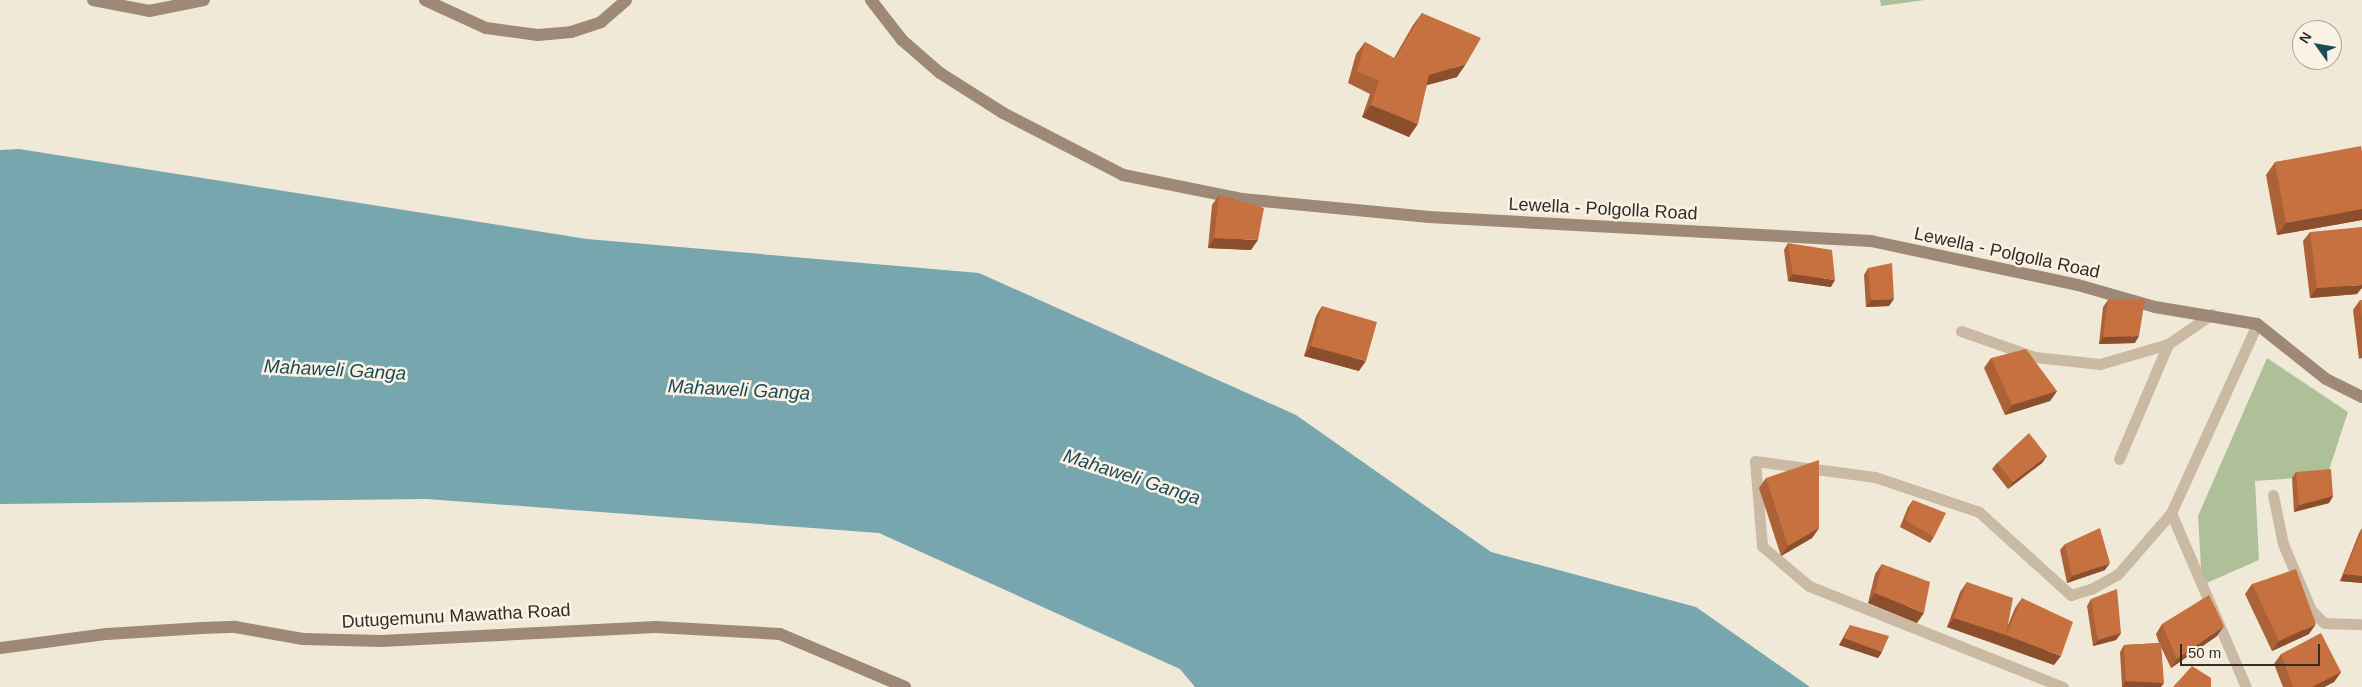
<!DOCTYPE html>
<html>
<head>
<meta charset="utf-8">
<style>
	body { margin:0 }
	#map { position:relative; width:2362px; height:687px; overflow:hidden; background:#f1e9d8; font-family:Helvetica,sans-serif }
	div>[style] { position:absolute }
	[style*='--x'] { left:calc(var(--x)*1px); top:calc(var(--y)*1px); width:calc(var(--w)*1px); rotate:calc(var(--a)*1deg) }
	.green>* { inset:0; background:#aec098 }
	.water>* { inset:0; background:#77a6af }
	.lane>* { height:11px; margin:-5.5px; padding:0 5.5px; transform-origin:5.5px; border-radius:5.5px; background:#cabaa4 }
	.secondary>* { height:12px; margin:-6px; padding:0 6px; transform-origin:6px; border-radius:6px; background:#9d8976 }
	.wall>* { inset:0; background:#ac6137 }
	.shaded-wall>* { inset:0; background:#8c4f2d }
	.building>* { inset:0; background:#c87140 }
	span { translate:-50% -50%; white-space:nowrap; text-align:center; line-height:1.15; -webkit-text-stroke:5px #f9f2e5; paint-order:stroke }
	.street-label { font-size:18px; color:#352c26 }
	.water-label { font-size:19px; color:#1b4c57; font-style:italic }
	.north { position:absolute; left:2292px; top:20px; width:50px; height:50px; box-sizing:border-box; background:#f9f2e5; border:1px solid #aba399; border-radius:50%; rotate:302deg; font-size:14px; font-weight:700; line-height:20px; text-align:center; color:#352c26 }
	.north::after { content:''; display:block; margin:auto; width:18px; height:22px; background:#1b4c57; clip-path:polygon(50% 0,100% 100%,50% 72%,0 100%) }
	.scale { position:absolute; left:2180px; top:644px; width:140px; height:22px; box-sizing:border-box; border:2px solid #352c26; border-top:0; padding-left:6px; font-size:15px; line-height:18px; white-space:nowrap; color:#352c26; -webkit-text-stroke:4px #f9f2e5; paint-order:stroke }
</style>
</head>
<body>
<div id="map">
	<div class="green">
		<i style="clip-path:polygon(1880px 0,1925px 0,1881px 6px)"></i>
		<i style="clip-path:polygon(2267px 358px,2348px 412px,2327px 476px,2255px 481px,2259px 560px,2202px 585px,2198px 516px)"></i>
	</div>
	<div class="water">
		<i style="clip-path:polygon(19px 149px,587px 239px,979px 273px,1296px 415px,1491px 552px,1696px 607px,1810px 687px,1195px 687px,1180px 669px,879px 533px,427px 499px,0 504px,0 150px)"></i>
	</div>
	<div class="lane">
		<i style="--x:1961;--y:331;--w:78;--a:19.4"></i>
		<i style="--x:2035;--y:357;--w:65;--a:6.1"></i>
		<i style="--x:2100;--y:364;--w:71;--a:-16.4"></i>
		<i style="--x:2168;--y:344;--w:53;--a:-34.3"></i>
		<i style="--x:2119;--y:459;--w:125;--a:-66.9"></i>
		<i style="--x:2273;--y:495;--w:50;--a:78.5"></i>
		<i style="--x:2283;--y:544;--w:72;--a:67"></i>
		<i style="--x:2311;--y:610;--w:18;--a:45"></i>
		<i style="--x:2324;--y:623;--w:38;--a:2"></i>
		<i style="--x:2171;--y:513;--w:189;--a:66.7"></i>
		<i style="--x:2063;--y:687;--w:273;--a:-158.3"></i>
		<i style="--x:1809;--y:586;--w:62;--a:-139.6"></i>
		<i style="--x:1762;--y:546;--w:85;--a:-94.7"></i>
		<i style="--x:1755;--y:461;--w:121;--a:7.6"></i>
		<i style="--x:1875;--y:477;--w:110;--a:18.6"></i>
		<i style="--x:1979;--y:512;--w:124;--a:42.1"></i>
		<i style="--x:2071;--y:595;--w:21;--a:-17"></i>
		<i style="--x:2091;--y:589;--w:31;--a:-29"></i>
		<i style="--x:2118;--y:574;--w:81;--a:-49"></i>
		<i style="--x:2171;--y:513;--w:208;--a:-65.5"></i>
	</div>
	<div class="secondary">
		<i style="--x:93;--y:0;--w:57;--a:11.1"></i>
		<i style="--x:149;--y:11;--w:56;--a:-11.3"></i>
		<i style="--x:425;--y:0;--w:67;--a:24.7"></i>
		<i style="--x:486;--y:28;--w:52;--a:7.7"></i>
		<i style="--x:538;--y:35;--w:33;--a:-5"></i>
		<i style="--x:571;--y:32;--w:32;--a:-18"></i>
		<i style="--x:601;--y:22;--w:33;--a:-41"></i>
		<i style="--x:871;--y:0;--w:51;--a:52.2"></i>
		<i style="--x:902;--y:40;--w:50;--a:41"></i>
		<i style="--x:940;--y:73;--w:75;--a:32.4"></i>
		<i style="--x:1003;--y:113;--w:135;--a:27.3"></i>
		<i style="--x:1123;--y:175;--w:121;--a:11.4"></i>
		<i style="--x:1242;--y:199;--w:188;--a:5.5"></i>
		<i style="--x:1429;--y:217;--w:443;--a:3.1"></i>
		<i style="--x:1871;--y:241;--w:212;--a:12"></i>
		<i style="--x:2078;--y:285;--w:80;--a:15.9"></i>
		<i style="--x:2155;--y:307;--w:103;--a:9.5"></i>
		<i style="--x:2257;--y:324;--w:88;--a:38.6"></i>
		<i style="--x:2326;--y:379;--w:40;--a:26.6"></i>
		<i style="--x:0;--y:648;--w:108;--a:-7.5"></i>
		<i style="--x:107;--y:634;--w:95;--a:-3.6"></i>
		<i style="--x:202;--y:628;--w:33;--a:-2"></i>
		<i style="--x:235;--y:627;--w:69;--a:10"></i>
		<i style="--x:303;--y:639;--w:78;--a:1.5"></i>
		<i style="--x:381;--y:641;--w:275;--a:-2.9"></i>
		<i style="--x:656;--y:627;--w:124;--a:3.2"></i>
		<i style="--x:780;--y:634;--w:136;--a:23"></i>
	</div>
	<div class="wall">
		<i style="clip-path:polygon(1422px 13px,1457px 77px,1427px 85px,1409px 137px,1362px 117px,1370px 94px,1348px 83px,1356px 54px,1365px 42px,1394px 58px,1413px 25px)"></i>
		<i style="clip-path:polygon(2362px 152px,2362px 220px,2277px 235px,2266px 175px,2275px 162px)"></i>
		<i style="clip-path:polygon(1219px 195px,1251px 250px,1208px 248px,1212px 205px)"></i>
		<i style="clip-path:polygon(2310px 232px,2357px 294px,2310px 298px,2303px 241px)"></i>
		<i style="clip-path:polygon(1788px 243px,1831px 287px,1788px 281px,1784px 250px)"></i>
		<i style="clip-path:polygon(1868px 268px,1889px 306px,1866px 307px,1864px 275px)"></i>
		<i style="clip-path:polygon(2108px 300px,2135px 343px,2099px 344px,2103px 307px)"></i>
		<i style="clip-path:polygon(2360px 300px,2362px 300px,2362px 358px,2359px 359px,2353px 310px)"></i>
		<i style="clip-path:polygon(1322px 306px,1359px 371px,1304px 356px,1316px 316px)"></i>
		<i style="clip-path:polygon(1991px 358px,2057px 391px,2050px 401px,2005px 415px,1984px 368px)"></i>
		<i style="clip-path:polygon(2047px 456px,2042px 463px,2008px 489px,1992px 469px,1997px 463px)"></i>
		<i style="clip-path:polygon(2296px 472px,2333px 496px,2329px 503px,2294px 512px,2292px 478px)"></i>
		<i style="clip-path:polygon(1766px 478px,1819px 528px,1812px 538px,1781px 556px,1759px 488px)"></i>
		<i style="clip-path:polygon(1913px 500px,1934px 537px,1930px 543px,1900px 527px,1908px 507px)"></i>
		<i style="clip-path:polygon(2362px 528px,2362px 583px,2340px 581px,2359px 533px)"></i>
		<i style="clip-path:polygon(2065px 544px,2105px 570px,2067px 583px,2060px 550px)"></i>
		<i style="clip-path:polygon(1882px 564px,1917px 623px,1868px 603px,1875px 574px)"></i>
		<i style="clip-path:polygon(1967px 582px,2008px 625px,2015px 608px,2022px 598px,2054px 665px,1947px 627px,1960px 592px)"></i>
		<i style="clip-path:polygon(2252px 584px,2309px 634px,2272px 651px,2245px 594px)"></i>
		<i style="clip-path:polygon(2091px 599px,2121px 633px,2116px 640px,2093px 646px,2087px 606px)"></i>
		<i style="clip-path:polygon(2162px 624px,2217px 636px,2171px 668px,2161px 647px,2161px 687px,2122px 687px,2120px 652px,2124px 645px,2159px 643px,2156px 634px)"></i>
		<i style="clip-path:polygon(1850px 625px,1882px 652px,1878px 658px,1839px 645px,1846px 632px)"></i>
		<i style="clip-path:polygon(2281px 654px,2341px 672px,2334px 682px,2324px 687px,2283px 687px,2274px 664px)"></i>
	</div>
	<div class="shaded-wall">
		<i style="clip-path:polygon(1466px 64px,1457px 77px,1420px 87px,1429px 75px)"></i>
		<i style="clip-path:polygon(1371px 105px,1418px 124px,1409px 137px,1362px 117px)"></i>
		<i style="clip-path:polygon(2362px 209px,2362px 220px,2277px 235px,2286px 223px)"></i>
		<i style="clip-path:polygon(1214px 238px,1258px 240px,1251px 250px,1208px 248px)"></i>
		<i style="clip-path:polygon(1793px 274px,1835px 280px,1831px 287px,1788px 281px)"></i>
		<i style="clip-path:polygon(2362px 285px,2362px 288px,2357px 294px,2310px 298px,2317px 288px)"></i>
		<i style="clip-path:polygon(1894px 299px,1889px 306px,1866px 307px,1871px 300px)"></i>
		<i style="clip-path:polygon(2139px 336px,2135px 343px,2099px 344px,2103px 337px)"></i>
		<i style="clip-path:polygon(1311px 346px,1366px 361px,1359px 371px,1304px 356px)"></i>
		<i style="clip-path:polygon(2057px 391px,2050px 401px,2005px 415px,2012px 405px)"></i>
		<i style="clip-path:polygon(2047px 456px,2042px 463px,2008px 489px,2013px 482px)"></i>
		<i style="clip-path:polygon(2333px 496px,2329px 503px,2294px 512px,2299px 505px)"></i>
		<i style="clip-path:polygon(1819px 528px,1812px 538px,1781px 556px,1788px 546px)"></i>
		<i style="clip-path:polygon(2110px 563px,2105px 570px,2067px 583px,2072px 576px)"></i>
		<i style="clip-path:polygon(2344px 574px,2362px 576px,2362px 583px,2340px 581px)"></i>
		<i style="clip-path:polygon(1875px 593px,1924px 613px,1917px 623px,1868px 603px)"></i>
		<i style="clip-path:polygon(1954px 618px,2006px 635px,1999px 645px,1947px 627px)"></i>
		<i style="clip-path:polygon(2316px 624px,2309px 634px,2272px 651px,2279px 641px)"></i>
		<i style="clip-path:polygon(2224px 626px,2217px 636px,2171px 668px,2177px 659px)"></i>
		<i style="clip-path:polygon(2121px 633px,2116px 640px,2093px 646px,2098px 640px)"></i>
		<i style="clip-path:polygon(2006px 635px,2061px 656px,2054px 665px,1999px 645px)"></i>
		<i style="clip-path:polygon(1844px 638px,1882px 652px,1878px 658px,1839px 645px)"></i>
		<i style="clip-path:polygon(2341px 672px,2334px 682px,2324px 687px,2312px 687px)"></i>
		<i style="clip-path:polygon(2126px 681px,2164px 683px,2161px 687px,2122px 687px)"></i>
	</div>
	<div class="building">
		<i style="clip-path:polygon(1422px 13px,1481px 38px,1466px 64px,1429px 75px,1418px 124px,1371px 105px,1379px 81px,1357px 71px,1365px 42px,1395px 59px)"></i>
		<i style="clip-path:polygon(2361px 146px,2362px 152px,2362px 209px,2286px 223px,2275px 162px)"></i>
		<i style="clip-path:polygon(1219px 195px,1264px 208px,1258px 240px,1214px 238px)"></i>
		<i style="clip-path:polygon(2362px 227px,2362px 285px,2317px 288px,2310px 232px)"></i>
		<i style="clip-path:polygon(1788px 243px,1832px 250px,1835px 280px,1793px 274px)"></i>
		<i style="clip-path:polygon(1892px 263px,1894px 299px,1871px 300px,1868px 268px)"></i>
		<i style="clip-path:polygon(2145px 299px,2139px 336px,2103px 337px,2108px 300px)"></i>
		<i style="clip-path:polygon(2360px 300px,2362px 300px,2362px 320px)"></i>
		<i style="clip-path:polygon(1322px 306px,1377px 322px,1366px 361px,1311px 346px)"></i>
		<i style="clip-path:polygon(2026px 349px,2057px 391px,2012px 405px,1991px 358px)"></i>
		<i style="clip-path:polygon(2029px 433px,2047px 456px,2013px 482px,1997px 463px)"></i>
		<i style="clip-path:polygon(1819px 460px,1819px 528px,1788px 546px,1766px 478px)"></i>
		<i style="clip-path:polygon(2331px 469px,2333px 496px,2299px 505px,2296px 472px)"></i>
		<i style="clip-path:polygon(1913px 500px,1946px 513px,1934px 537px,1905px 520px)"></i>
		<i style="clip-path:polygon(2100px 528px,2110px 563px,2072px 576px,2065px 544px)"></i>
		<i style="clip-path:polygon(2362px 530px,2362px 576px,2344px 574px)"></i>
		<i style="clip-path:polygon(1882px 564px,1930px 582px,1924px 613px,1875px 593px)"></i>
		<i style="clip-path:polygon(2296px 569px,2316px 624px,2279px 641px,2252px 584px)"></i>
		<i style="clip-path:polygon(1967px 582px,2013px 598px,2006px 635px,1954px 618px)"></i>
		<i style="clip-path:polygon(2117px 589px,2121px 633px,2098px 640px,2091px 599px)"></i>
		<i style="clip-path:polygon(2209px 595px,2224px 626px,2177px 659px,2162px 624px)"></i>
		<i style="clip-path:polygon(2022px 598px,2073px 622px,2061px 656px,2006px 635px)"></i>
		<i style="clip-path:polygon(1850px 625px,1889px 636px,1882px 652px,1844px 638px)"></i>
		<i style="clip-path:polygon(2321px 633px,2341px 672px,2312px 687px,2293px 687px,2281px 654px)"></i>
		<i style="clip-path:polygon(2161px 643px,2164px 683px,2126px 681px,2124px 645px)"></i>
		<i style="clip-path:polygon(2192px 666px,2211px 678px,2211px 687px,2173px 687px)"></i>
	</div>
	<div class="street-label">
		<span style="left:1603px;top:209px;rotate:3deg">Lewella - Polgolla Road</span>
		<span style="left:2007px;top:253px;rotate:12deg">Lewella - Polgolla Road</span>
		<span style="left:456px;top:616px;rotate:-3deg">Dutugemunu Mawatha Road</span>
	</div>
	<div class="water-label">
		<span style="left:335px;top:370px;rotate:3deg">Mahaweli Ganga</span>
		<span style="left:739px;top:390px;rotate:3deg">Mahaweli Ganga</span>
		<span style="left:1132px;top:477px;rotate:18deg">Mahaweli Ganga</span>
	</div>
	<div class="north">N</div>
	<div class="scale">50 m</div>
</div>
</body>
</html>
